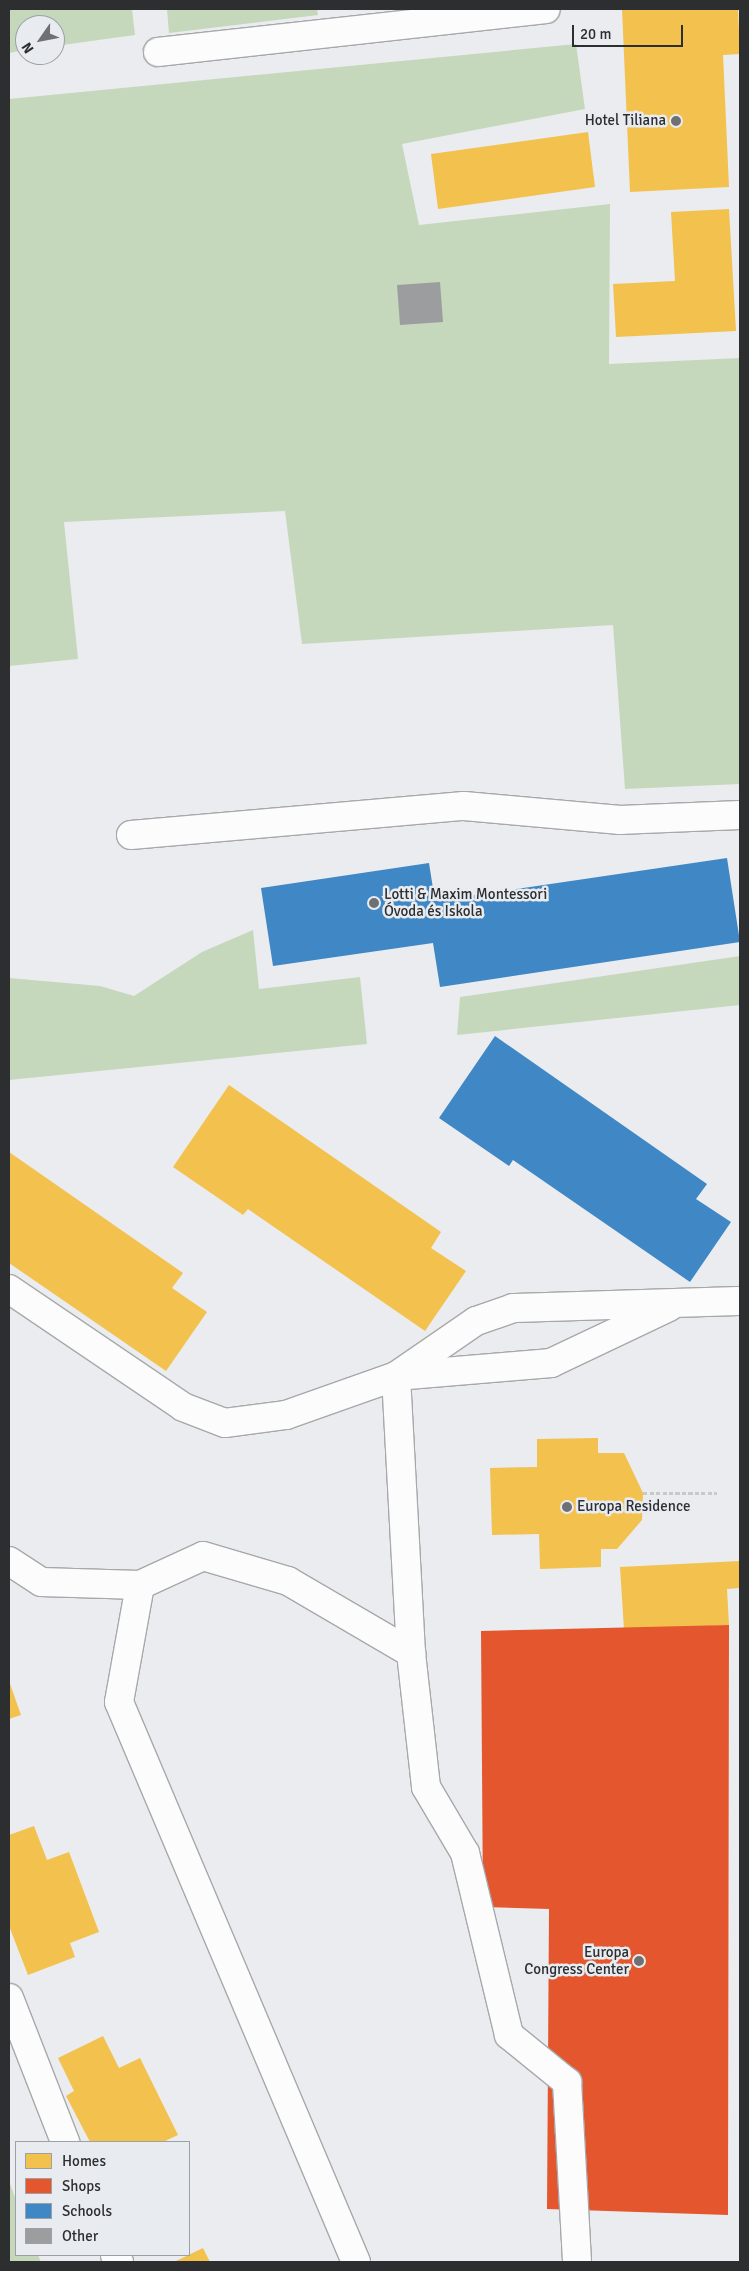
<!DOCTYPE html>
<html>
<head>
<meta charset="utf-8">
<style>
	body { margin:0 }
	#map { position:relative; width:749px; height:2271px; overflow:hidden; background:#eaecef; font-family:Signika,sans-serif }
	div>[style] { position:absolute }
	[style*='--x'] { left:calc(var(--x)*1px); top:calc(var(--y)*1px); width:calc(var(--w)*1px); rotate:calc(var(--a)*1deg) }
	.green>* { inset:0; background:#c5d8bc }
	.homes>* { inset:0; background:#f2c14e }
	.shops>* { inset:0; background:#e4572e }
	.schools>* { inset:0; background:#3f88c5 }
	.building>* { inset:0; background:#9c9d9f }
	.path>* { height:3px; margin-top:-1.5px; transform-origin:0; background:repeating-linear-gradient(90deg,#c9c9cb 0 4px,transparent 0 6.5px) }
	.roads { filter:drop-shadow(1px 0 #a7a8aa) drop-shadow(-1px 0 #a7a8aa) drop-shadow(0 1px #a7a8aa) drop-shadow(0 -1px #a7a8aa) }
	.minor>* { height:28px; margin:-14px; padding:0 14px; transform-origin:14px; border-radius:14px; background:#fcfcfd }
	.dots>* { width:14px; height:14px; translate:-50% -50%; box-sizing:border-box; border:2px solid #e8ecf1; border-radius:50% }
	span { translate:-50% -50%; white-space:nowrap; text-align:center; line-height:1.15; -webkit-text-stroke:5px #e8ecf1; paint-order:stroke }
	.poi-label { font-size:15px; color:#2d2e30 }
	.right { translate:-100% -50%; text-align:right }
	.left { translate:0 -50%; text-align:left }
	.frame { position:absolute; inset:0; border:10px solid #2d2e30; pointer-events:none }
	.legend { position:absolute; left:15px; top:2141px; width:175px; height:115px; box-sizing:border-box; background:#e8ecf1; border:1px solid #9da0a4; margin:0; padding:6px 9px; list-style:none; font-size:15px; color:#2d2e30 }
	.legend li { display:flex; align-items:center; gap:10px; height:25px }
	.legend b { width:25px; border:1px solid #9da0a4 }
	.north { position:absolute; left:15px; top:15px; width:50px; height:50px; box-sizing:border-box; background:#e8ecf1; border:1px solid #9da0a4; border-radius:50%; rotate:237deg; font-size:14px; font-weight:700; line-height:20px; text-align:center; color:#2d2e30 }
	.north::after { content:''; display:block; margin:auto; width:18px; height:22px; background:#6f7073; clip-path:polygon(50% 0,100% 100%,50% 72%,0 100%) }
	.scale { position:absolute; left:572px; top:25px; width:111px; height:22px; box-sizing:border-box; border:2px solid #2d2e30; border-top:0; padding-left:6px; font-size:15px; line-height:18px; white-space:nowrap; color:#2d2e30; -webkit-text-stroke:4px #e8ecf1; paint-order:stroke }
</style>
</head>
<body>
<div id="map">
	<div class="green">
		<i style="clip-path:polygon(9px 9px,132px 9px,135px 35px,55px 46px,55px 25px,25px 25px,25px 50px,9px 53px)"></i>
		<i style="clip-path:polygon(167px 9px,317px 9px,318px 15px,169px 33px)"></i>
		<i style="clip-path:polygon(576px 44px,585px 109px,402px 144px,419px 225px,610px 204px,609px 364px,740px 358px,740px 784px,625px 789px,613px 625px,302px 644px,285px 511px,64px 522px,78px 659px,9px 666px,9px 99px)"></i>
		<i style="clip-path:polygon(253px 930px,259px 989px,360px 977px,367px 1044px,9px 1080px,9px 978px,100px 986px,134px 996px,202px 952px)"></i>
		<i style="clip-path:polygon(740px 956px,740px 1005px,457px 1035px,460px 997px)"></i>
		<i style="clip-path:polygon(9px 2181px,16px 2200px,16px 2255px,38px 2255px,41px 2262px,9px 2262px)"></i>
	</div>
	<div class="homes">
		<i style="clip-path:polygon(622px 9px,738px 9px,740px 54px,723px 55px,729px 187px,630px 192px)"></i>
		<i style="clip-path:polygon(588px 132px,595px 187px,438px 209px,431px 154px)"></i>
		<i style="clip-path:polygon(729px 209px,736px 331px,616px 337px,613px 284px,675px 281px,671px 212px)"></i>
		<i style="clip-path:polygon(229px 1085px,441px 1232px,431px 1248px,466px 1271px,425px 1331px,248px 1209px,243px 1215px,173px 1167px)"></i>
		<i style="clip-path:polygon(9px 1152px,183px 1273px,172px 1288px,207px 1312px,166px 1371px,9px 1263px)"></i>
		<i style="clip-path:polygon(598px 1438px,598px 1453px,624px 1453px,643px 1493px,642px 1520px,617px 1549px,601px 1549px,601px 1567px,540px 1569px,539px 1534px,492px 1535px,490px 1468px,537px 1467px,537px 1439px)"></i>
		<i style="clip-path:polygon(740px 1561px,740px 1588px,727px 1589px,729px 1625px,624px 1630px,620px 1567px)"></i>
		<i style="clip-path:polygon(9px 1681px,21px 1715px,9px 1719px)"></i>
		<i style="clip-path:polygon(34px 1826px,47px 1860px,69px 1852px,99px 1932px,70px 1943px,75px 1957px,28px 1975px,9px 1926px,9px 1835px)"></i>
		<i style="clip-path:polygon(103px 2036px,119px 2068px,140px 2058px,178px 2135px,163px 2142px,90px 2142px,66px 2096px,74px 2091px,58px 2058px)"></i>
		<i style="clip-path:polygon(203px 2248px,210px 2262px,174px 2262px)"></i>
	</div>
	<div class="shops">
		<i style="clip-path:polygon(729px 1625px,728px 2215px,547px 2209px,549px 1909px,483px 1907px,481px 1631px)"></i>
	</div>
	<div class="schools">
		<i style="clip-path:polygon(727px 858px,740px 942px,440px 987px,433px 943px,273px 966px,261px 888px,429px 863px,435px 901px)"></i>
		<i style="clip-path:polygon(495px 1036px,707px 1184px,696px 1199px,731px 1222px,690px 1282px,513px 1160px,509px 1166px,439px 1118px)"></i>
	</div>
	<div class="building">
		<i style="clip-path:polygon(440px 282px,443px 322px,400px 325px,397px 285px)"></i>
	</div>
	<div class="path">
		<i style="--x:643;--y:1493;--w:74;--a:0"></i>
	</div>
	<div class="roads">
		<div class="minor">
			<i style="--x:158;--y:52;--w:390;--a:-6.3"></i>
			<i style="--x:131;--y:835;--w:334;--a:-5"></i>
			<i style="--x:464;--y:806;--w:157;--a:5.1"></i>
			<i style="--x:620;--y:820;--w:120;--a:-2.4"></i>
			<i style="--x:9;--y:1289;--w:210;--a:34.1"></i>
			<i style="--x:183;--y:1407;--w:45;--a:20.9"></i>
			<i style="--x:225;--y:1423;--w:62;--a:-7.5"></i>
			<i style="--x:286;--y:1415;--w:117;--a:-19.5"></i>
			<i style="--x:396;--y:1376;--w:97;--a:-34.5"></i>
			<i style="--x:476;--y:1321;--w:39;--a:-19"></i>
			<i style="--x:513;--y:1308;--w:227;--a:-1.8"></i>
			<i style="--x:9;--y:1561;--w:38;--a:33"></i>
			<i style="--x:41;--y:1582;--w:99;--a:1.7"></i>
			<i style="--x:411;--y:1653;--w:277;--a:-93.1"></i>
			<i style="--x:396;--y:1376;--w:156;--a:-4.8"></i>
			<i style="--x:551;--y:1363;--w:131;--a:-25.4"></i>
			<i style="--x:9;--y:1998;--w:155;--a:68.7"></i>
			<i style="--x:115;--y:2255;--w:8;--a:60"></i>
			<i style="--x:356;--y:2262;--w:608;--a:-112.94"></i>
			<i style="--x:119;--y:1702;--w:119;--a:-79.8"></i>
			<i style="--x:140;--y:1585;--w:69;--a:-24.7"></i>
			<i style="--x:203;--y:1556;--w:89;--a:16.4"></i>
			<i style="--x:288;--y:1581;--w:143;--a:30.3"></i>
			<i style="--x:411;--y:1653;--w:135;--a:83.6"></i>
			<i style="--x:426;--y:1787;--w:77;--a:59.4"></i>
			<i style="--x:465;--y:1853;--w:187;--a:76.4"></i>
			<i style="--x:509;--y:2035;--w:75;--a:39"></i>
			<i style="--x:567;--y:2082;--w:180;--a:86.8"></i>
		</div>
	</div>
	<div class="dots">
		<i style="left:676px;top:121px;background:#6f7073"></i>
		<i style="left:374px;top:903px;background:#6f7073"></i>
		<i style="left:567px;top:1507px;background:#6f7073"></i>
		<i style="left:639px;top:1961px;background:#6f7073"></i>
	</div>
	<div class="poi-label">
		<span class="right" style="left:666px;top:121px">Hotel Tiliana</span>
		<span class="left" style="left:384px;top:903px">Lotti &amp; Maxim Montessori<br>Óvoda és Iskola</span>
		<span class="left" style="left:577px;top:1507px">Europa Residence</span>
		<span class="right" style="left:629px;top:1961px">Europa<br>Congress Center</span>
	</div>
	<div class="frame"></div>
	<ul class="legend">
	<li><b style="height:14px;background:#f2c14e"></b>Homes</li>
	<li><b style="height:14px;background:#e4572e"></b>Shops</li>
	<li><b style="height:14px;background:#3f88c5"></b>Schools</li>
	<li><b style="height:14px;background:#9c9d9f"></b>Other</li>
	</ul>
	<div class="north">N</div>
	<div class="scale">20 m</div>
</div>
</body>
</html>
